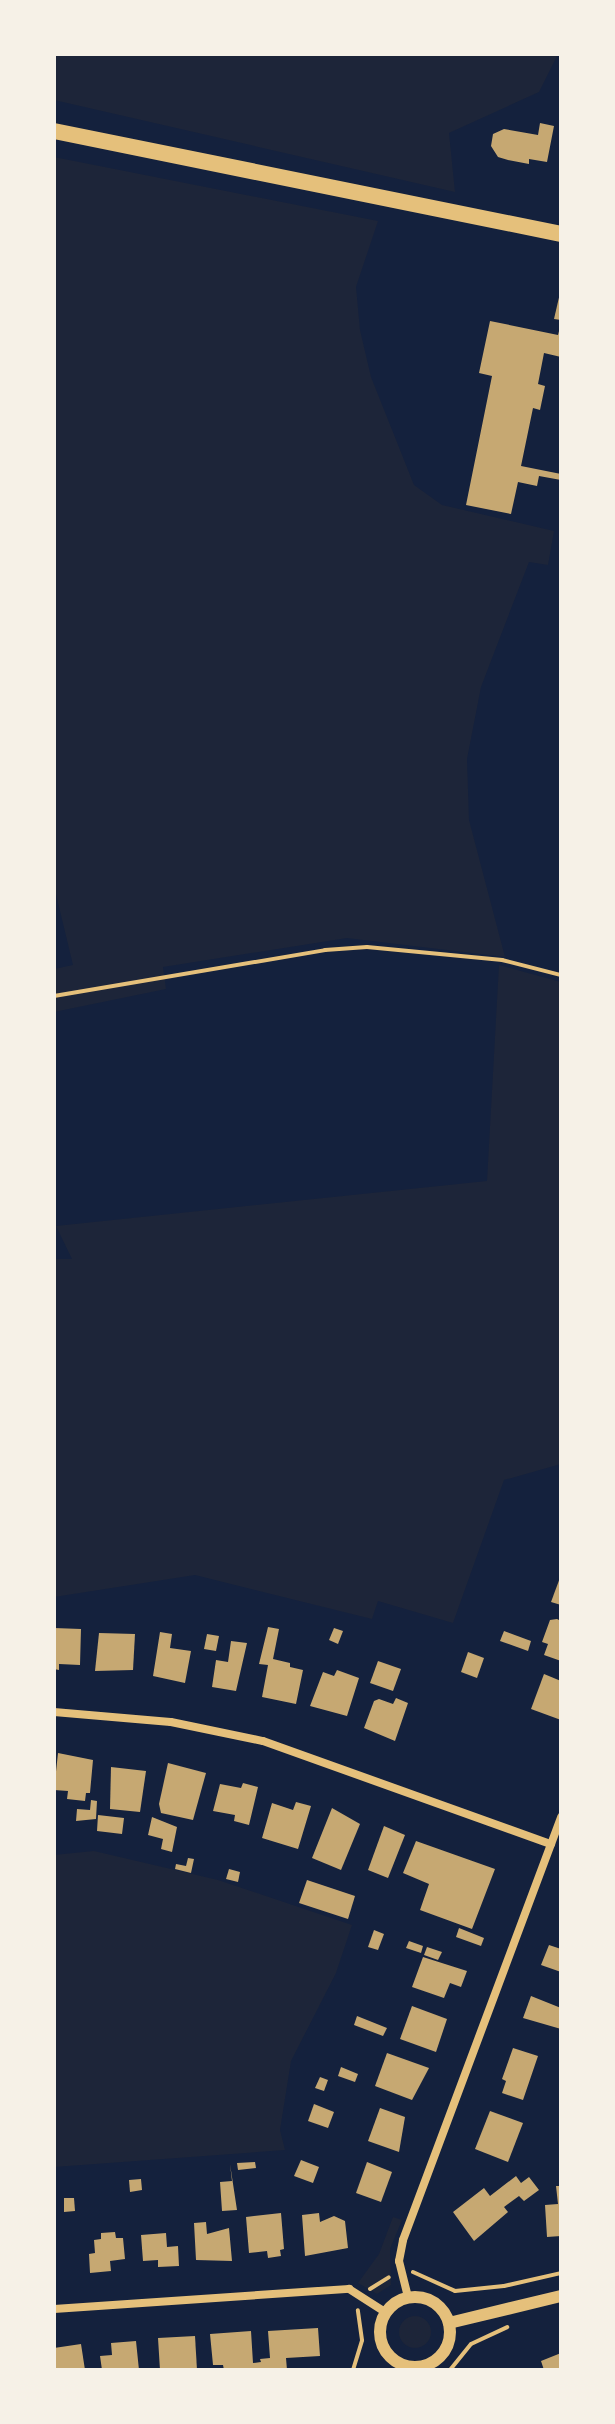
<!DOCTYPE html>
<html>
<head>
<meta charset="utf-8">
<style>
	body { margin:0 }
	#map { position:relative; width:615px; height:2424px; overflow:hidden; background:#14213d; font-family:"Zilla Slab",serif }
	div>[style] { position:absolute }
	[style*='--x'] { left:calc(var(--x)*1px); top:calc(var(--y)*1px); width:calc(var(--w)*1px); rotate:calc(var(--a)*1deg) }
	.green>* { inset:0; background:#1d2539 }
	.round { border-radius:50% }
	.building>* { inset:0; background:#c6a872 }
	.path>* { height:4px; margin:-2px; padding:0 2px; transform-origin:2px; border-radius:2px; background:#e5c07b }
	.minor>* { height:8px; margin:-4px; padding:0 4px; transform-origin:4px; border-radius:4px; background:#e5c07b }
	.tertiary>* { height:12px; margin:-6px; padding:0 6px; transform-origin:6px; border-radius:6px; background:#e5c07b }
	.tertiary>.ring { margin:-6px; padding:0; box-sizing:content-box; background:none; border:12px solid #e5c07b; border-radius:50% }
	.primary>* { height:16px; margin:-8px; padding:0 8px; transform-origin:8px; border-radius:8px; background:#e5c07b }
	span { translate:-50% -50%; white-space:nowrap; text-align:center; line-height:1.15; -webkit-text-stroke:8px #f6f1e7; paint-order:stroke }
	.frame { position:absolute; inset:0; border:56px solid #f6f1e7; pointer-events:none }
</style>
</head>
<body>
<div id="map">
	<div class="green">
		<i style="clip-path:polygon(54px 54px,558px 54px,539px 92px,449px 133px,455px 192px,54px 100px)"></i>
		<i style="clip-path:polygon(54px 157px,378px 221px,356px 287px,360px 330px,371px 377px,414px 485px,442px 505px,554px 531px,548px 565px,529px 562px,499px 640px,481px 687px,467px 759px,469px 820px,505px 957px,347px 938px,163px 967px,166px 989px,54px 1012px,54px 969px,73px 965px,54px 886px)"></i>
		<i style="clip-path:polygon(499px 965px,561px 982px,561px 1464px,504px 1480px,453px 1623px,378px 1601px,372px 1619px,195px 1575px,54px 1597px,54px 1259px,72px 1259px,56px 1226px,487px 1181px)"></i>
		<i style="clip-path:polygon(94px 1851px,218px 1880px,352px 1925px,336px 1973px,291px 2061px,280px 2130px,285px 2150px,54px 2167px,54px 1855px)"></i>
		<i style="clip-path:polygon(393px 2217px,402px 2220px,390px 2249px,391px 2285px,377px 2294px,358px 2283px,379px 2254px)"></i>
		<i class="round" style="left:399px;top:2316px;width:32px;height:32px"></i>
	</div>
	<div class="building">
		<i style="clip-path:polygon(540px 123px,554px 126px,547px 162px,529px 159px,529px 164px,508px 160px,498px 157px,491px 146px,493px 134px,504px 129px,538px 135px)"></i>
		<i style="clip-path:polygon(560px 293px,561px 293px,561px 320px,554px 319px)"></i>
		<i style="clip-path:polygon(490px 321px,558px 335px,561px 323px,561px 357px,544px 353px,538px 384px,545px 386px,540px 410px,533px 408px,521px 466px,561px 474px,561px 480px,539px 476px,537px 486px,518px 482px,511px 514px,466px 505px,492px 376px,479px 373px)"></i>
		<i style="clip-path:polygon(561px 1575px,561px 1605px,551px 1602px)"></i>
		<i style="clip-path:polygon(557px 1619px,561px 1621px,561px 1661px,544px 1655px,548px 1644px,542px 1642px,550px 1620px)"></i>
		<i style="clip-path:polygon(268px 1627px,279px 1629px,273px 1659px,290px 1663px,290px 1667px,303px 1670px,296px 1704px,262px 1697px,268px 1665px,259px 1664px)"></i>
		<i style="clip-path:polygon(54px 1628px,81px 1629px,80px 1665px,59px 1664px,59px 1670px,54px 1669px)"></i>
		<i style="clip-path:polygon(334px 1628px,343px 1631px,338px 1644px,329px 1640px)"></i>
		<i style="clip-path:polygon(504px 1631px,531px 1641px,528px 1651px,500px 1641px)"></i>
		<i style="clip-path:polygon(160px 1632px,172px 1634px,170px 1648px,191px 1651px,185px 1683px,153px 1676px)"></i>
		<i style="clip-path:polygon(99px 1633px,135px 1634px,133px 1670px,95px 1671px)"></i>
		<i style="clip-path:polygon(207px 1634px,219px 1636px,216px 1651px,204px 1649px)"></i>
		<i style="clip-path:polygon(231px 1641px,247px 1643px,236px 1691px,212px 1687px,216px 1660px,228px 1662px)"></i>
		<i style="clip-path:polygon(468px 1652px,484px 1658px,477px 1678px,461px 1672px)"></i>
		<i style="clip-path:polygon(378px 1661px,401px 1669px,393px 1691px,370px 1683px)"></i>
		<i style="clip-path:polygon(337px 1670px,359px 1678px,347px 1716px,310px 1706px,323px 1672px,334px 1676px)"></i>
		<i style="clip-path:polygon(544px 1674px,561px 1681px,561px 1720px,531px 1709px)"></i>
		<i style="clip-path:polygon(396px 1698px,408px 1703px,395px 1741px,364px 1728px,374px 1701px,379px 1699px,393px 1704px)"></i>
		<i style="clip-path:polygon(58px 1753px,93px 1760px,90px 1793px,86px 1793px,85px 1801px,67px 1799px,68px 1791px,54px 1790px)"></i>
		<i style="clip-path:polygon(168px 1763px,206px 1773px,193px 1820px,161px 1813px,159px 1804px)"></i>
		<i style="clip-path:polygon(111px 1767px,146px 1771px,140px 1812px,110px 1809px)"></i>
		<i style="clip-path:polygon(243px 1783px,258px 1787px,249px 1825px,234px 1821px,235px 1815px,213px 1811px,220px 1784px,241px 1788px)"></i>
		<i style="clip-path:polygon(91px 1800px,97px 1801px,96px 1819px,76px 1821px,77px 1809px,90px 1810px)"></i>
		<i style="clip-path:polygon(296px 1802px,311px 1806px,298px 1849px,262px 1838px,272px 1803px,293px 1810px)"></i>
		<i style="clip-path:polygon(332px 1808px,360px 1824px,341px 1870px,312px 1858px)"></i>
		<i style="clip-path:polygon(98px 1815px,124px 1818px,122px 1834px,97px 1831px)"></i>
		<i style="clip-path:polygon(152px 1817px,177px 1827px,172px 1852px,161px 1849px,163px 1839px,148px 1835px)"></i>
		<i style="clip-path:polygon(384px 1826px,405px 1835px,388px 1878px,368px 1870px)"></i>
		<i style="clip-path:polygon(416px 1841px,495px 1869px,472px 1929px,420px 1910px,429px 1884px,403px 1873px)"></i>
		<i style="clip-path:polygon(188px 1858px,194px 1859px,191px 1873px,175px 1869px,176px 1864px,186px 1866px)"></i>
		<i style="clip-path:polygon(229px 1869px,240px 1872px,238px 1882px,226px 1879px)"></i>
		<i style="clip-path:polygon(307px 1880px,355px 1896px,348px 1919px,299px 1903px)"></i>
		<i style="clip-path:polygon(459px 1928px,484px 1938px,481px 1946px,456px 1937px)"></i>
		<i style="clip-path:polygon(374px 1930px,384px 1934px,378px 1950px,368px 1947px)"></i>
		<i style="clip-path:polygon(409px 1941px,423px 1946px,421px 1953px,406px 1948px)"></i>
		<i style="clip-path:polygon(549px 1945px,561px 1949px,561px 1972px,541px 1965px)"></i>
		<i style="clip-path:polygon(427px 1947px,442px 1952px,438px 1960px,424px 1955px)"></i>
		<i style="clip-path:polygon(423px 1957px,467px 1971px,461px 1987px,450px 1983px,444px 1998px,412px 1987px)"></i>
		<i style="clip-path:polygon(531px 1996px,561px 2008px,561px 2029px,523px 2018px)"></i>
		<i style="clip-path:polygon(412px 2006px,447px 2019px,436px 2052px,400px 2039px)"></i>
		<i style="clip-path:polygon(357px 2016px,387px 2028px,383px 2036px,354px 2025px)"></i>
		<i style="clip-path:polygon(513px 2048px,538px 2056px,523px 2100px,502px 2093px,506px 2081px,502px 2079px)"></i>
		<i style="clip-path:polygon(387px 2053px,429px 2068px,412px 2100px,375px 2086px)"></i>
		<i style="clip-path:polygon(341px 2067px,358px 2074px,355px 2082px,338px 2076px)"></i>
		<i style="clip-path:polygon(320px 2077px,328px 2080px,324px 2091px,315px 2088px)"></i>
		<i style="clip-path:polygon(314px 2104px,334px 2112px,328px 2128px,308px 2121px)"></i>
		<i style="clip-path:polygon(380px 2108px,405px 2117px,399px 2152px,368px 2141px)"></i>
		<i style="clip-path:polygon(490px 2111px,523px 2123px,508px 2162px,475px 2149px)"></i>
		<i style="clip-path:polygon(301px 2160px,319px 2167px,313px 2183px,294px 2176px)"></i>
		<i style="clip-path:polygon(255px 2162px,256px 2168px,238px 2170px,237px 2163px)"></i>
		<i style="clip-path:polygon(367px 2162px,392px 2172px,381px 2202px,356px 2193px)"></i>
		<i style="clip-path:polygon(230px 2164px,237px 2210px,222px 2211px,220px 2182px,232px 2181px)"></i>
		<i style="clip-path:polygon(516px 2176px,521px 2183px,529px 2177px,539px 2190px,524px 2201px,519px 2196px,504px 2207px,508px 2212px,474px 2241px,453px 2212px,484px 2188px,490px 2196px)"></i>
		<i style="clip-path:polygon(141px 2179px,142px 2190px,130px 2192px,129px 2180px)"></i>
		<i style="clip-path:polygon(556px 2186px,561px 2186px,561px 2236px,547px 2237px,545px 2205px,558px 2204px)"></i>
		<i style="clip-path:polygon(64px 2198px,74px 2198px,75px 2211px,64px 2212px)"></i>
		<i style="clip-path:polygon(281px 2213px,284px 2249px,280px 2250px,281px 2256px,268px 2258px,267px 2251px,249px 2253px,246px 2217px)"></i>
		<i style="clip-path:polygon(319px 2213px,320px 2222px,334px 2216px,345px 2221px,348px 2248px,305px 2256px,302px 2215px)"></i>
		<i style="clip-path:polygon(206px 2222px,207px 2234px,229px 2228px,232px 2261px,196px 2260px,194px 2223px)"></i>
		<i style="clip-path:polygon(115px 2232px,116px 2238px,123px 2238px,125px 2259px,110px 2261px,111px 2271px,90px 2273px,89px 2254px,95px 2253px,94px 2240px,101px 2239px,101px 2233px)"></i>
		<i style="clip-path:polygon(166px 2233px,167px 2247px,178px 2246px,179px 2266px,158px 2267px,158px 2260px,143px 2261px,141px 2235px)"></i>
		<i style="clip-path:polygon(318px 2328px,320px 2356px,286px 2358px,287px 2370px,224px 2370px,223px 2365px,213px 2365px,210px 2334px,251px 2331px,253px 2363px,261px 2362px,260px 2359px,270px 2358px,268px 2331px)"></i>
		<i style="clip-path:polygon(195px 2336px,197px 2370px,160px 2370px,158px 2338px)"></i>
		<i style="clip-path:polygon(136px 2341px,139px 2370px,102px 2370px,100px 2356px,112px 2355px,111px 2343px)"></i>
		<i style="clip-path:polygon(81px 2344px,85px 2370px,54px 2370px,54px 2348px)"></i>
		<i style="clip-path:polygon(561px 2353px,561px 2370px,544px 2370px,541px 2361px)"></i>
	</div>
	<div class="path">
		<i style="--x:54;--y:996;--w:275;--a:-9.6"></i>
		<i style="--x:325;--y:950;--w:42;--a:-4.1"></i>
		<i style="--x:367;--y:947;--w:136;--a:5.5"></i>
		<i style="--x:502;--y:960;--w:61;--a:14.3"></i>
		<i style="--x:413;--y:2272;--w:46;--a:24.3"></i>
		<i style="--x:455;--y:2291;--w:49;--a:-5.8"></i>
		<i style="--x:504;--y:2286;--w:58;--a:-12.8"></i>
		<i style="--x:370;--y:2289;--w:22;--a:-32"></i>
		<i style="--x:353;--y:2370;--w:31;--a:-73"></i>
		<i style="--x:362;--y:2340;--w:30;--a:-98"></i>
		<i style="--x:450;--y:2370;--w:33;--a:-51"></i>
		<i style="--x:471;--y:2344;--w:40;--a:-25"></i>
	</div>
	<div class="minor">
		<i style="--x:54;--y:1712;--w:117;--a:4.9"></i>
		<i style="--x:171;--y:1722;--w:94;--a:11.7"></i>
		<i style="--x:263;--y:1741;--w:306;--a:19.7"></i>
		<i style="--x:408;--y:2297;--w:37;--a:-104"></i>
		<i style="--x:399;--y:2261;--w:21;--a:-79"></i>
		<i style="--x:403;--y:2240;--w:452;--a:-69.5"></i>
		<i style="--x:54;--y:2309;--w:296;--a:-3.9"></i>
		<i style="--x:349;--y:2289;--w:43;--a:32.6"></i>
	</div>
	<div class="tertiary">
		<i class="ring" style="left:380px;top:2297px;width:58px;height:58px"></i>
		<i style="--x:449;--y:2323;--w:115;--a:-13.6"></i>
	</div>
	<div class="primary">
		<i style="--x:54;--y:131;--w:517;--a:11.48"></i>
	</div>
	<div class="frame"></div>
</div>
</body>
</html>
